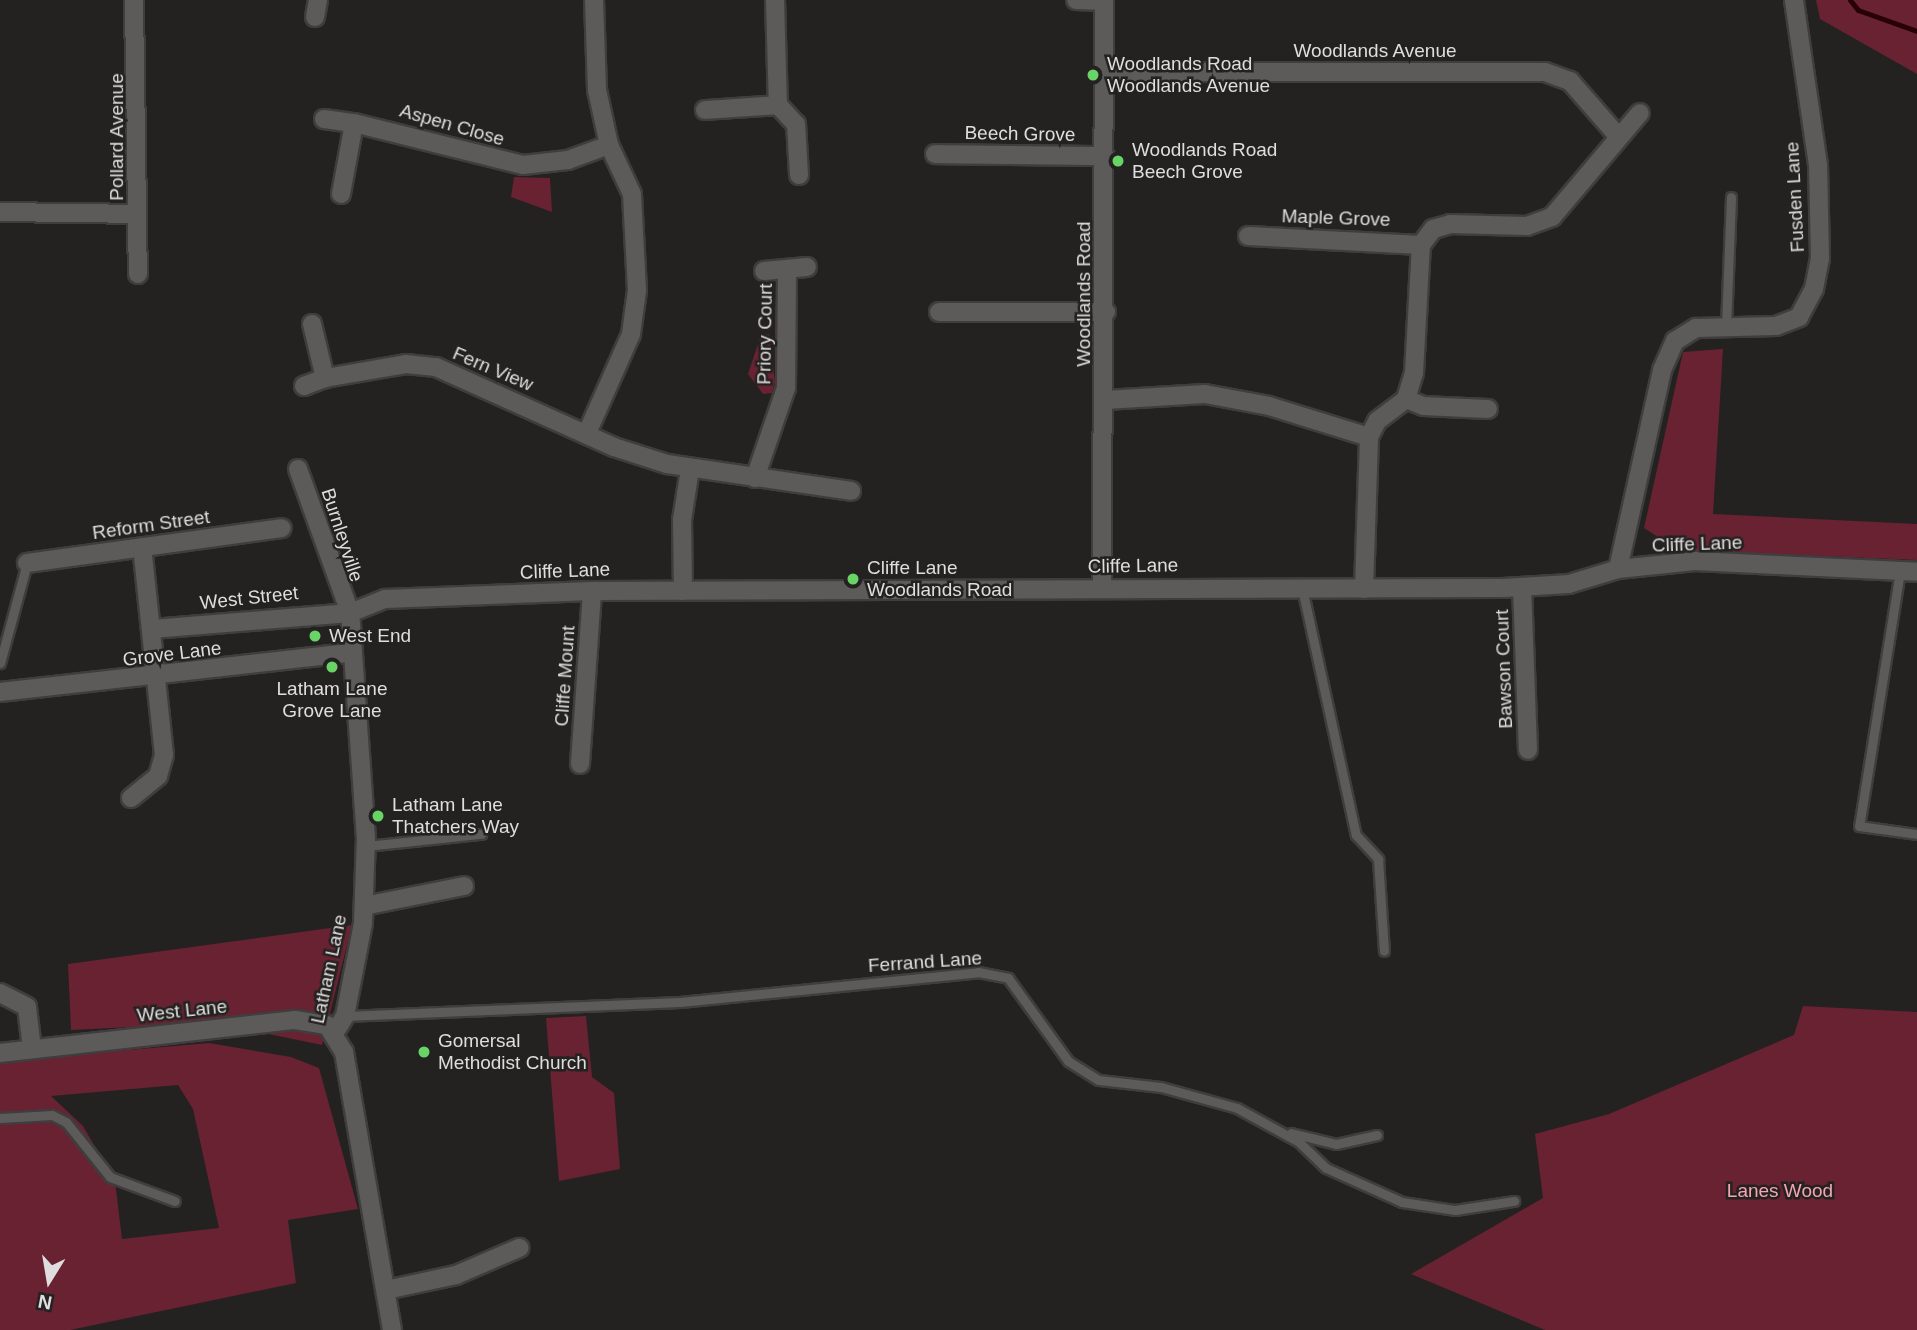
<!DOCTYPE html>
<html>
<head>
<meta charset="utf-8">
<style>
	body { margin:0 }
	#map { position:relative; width:1917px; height:1330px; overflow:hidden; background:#242121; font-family:Helvetica,sans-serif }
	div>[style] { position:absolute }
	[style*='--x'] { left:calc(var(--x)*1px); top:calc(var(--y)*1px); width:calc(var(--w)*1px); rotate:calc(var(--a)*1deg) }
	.green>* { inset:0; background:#682232 }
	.stream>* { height:5px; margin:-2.5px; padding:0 2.5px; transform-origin:2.5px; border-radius:2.5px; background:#270008 }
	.roads { filter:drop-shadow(2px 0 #3f3d3d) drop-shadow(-2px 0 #3f3d3d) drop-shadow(0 2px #3f3d3d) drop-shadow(0 -2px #3f3d3d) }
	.lane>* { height:9px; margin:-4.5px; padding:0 4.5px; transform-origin:4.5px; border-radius:4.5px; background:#5d5a5a }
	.street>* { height:18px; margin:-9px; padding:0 9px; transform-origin:9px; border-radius:9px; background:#5d5a5a }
	.dots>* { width:19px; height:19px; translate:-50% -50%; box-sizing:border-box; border:4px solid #242121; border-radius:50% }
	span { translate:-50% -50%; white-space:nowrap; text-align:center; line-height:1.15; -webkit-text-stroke:5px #242121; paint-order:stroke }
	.street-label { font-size:19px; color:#dfdddd }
	.poi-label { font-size:19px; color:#dfdddd }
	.left { translate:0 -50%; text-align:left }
	.park-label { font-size:19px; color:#f3a5b0 }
	.north { position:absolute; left:14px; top:1246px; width:70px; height:70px; -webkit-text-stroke:5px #242121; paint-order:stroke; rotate:191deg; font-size:19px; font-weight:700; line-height:28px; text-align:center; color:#dfdddd }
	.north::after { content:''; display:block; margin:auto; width:24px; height:32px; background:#dfdddd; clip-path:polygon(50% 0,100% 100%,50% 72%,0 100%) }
</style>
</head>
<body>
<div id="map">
	<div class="green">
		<i style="clip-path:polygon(1816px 0,1917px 0,1917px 74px,1820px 19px)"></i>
		<i style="clip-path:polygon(514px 177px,550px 178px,552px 212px,511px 197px)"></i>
		<i style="clip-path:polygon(769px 334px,775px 382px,772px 393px,763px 394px,748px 374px,761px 335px)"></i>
		<i style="clip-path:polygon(1723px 349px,1713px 514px,1917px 524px,1917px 560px,1678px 550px,1644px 528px,1683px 352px)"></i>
		<i style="clip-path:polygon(352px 925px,322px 1045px,215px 1023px,71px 1030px,68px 964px)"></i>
		<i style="clip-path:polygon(1803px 1006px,1917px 1012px,1917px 1330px,1545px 1330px,1411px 1274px,1543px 1198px,1535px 1134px,1609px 1114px,1794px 1035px)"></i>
		<i style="clip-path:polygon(586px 1016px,592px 1077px,614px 1093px,620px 1169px,559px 1181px,546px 1018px)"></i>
		<i style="clip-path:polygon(evenodd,209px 1043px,291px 1057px,319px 1068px,358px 1209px,288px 1220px,296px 1283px,70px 1330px,0 1330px,0 1061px,209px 1043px,178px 1085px,193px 1109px,219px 1228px,122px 1239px,115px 1181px,83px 1126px,51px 1096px,178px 1085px)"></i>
	</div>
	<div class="stream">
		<i style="--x:1850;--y:0;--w:13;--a:51"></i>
		<i style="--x:1858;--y:10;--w:63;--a:19.6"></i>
	</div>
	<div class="roads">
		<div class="lane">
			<i style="--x:1726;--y:327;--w:130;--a:-87.8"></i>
			<i style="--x:1900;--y:571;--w:258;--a:99.1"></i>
			<i style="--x:1859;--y:826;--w:59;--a:7.9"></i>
			<i style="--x:1302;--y:588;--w:253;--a:77.7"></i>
			<i style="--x:1356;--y:835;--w:33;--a:47"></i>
			<i style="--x:1378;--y:859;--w:92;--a:86.3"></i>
			<i style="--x:0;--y:663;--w:104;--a:-74.9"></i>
			<i style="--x:366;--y:846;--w:116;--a:-6"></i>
			<i style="--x:345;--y:1016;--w:335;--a:-2.4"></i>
			<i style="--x:680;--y:1002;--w:300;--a:-5.7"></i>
			<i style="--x:978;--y:972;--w:31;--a:11"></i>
			<i style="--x:1008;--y:978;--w:102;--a:54.1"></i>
			<i style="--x:1068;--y:1061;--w:36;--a:32"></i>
			<i style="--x:1099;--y:1080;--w:62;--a:6.4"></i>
			<i style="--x:1161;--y:1087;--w:79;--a:15.4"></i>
			<i style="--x:1237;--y:1108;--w:71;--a:28.7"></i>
			<i style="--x:1299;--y:1142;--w:37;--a:44"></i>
			<i style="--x:1326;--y:1168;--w:83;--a:24.1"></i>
			<i style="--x:1402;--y:1202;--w:54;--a:8.6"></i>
			<i style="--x:1455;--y:1210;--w:60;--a:-8.7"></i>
			<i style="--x:0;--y:1118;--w:52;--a:-3.3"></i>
			<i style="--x:52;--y:1115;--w:16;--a:27"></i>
			<i style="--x:66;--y:1122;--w:70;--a:51.3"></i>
			<i style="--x:110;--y:1177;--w:69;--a:20.3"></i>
			<i style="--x:1291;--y:1133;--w:46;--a:13.7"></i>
			<i style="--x:1336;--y:1144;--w:42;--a:-12.4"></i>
		</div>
		<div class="street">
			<i style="--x:134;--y:0;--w:274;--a:89.2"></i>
			<i style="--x:775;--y:0;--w:105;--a:88.4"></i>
			<i style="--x:778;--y:105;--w:26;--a:47"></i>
			<i style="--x:796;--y:124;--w:51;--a:86.6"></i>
			<i style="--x:1076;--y:0;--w:28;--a:2"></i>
			<i style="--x:315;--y:17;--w:17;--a:-80"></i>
			<i style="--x:1104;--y:72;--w:441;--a:0"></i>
			<i style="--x:1545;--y:72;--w:27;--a:20"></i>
			<i style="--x:1570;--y:81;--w:73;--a:48.9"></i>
			<i style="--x:705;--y:110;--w:73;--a:-3.9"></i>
			<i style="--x:324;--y:119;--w:30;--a:8"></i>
			<i style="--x:935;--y:154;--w:170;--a:0.7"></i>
			<i style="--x:341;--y:194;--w:72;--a:-79.6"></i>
			<i style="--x:354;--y:123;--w:174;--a:14"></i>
			<i style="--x:523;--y:165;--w:45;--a:-6.3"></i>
			<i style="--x:568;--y:160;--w:44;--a:-20.1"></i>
			<i style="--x:0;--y:212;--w:137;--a:0.8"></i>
			<i style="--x:1248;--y:236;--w:173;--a:3"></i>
			<i style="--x:764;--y:271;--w:43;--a:-5.3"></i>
			<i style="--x:939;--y:312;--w:167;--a:0"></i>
			<i style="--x:312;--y:324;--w:56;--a:76.5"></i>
			<i style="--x:325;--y:378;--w:82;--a:-9.8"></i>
			<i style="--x:406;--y:364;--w:30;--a:6"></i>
			<i style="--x:436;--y:367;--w:195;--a:24.2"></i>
			<i style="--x:614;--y:447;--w:56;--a:17.8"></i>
			<i style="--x:667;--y:464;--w:186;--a:8.3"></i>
			<i style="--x:304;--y:386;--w:22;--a:-21"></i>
			<i style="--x:1406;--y:399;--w:18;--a:22"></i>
			<i style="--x:1423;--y:406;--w:65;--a:2.6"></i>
			<i style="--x:1105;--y:400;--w:100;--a:-3.4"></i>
			<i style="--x:1205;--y:394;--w:65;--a:10.6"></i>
			<i style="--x:1269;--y:406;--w:105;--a:17.2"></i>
			<i style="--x:587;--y:433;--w:108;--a:-66"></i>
			<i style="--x:631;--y:334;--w:44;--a:-82.2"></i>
			<i style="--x:637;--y:290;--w:96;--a:-93"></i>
			<i style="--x:632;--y:194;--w:54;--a:-115.1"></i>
			<i style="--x:609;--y:145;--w:56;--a:-102.3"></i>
			<i style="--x:597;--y:90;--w:90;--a:-91.9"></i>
			<i style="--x:298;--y:469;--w:153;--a:70.1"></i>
			<i style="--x:755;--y:478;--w:95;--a:-71"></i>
			<i style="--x:786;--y:388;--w:119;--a:-89.5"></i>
			<i style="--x:27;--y:563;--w:257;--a:-7.8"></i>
			<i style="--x:1618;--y:569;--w:204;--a:-77.5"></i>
			<i style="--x:1662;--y:370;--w:32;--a:-66"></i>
			<i style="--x:1675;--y:341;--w:25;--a:-32"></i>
			<i style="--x:1696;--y:328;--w:80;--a:-1.4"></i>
			<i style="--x:1776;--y:326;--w:25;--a:-21"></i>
			<i style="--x:1799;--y:317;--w:32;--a:-62"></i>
			<i style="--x:1814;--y:289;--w:31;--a:-79"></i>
			<i style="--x:1820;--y:259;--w:94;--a:-91.2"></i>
			<i style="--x:1818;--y:165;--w:167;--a:-98.3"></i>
			<i style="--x:1522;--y:587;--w:163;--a:87.9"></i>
			<i style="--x:1102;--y:588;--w:588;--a:-89.81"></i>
			<i style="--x:1364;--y:589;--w:152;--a:-88.1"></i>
			<i style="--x:1369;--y:437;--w:18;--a:-63"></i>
			<i style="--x:1377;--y:421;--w:36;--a:-37"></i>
			<i style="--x:1406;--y:399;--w:27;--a:-73"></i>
			<i style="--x:1414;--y:373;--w:128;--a:-86.9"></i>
			<i style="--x:1421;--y:245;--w:20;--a:-53"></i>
			<i style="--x:1433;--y:229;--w:18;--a:-16"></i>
			<i style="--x:1450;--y:224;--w:77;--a:1.5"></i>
			<i style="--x:1527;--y:226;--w:27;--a:-20"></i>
			<i style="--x:1552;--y:217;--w:136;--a:-49.8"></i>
			<i style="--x:683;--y:591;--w:71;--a:-90.8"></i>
			<i style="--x:682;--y:520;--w:52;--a:-81.1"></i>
			<i style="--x:350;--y:613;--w:38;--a:-22"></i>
			<i style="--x:385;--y:599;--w:207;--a:-2.2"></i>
			<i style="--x:592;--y:591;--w:911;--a:-0.19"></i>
			<i style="--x:1503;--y:588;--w:66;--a:-3.5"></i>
			<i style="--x:1569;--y:584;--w:51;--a:-17"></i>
			<i style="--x:1618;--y:569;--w:77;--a:-5.9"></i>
			<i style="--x:1695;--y:561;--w:222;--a:2.8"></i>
			<i style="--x:152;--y:629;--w:199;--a:-4.6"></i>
			<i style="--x:0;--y:692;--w:351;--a:-6.4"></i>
			<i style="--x:580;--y:764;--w:173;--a:-86"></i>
			<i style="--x:131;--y:798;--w:35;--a:-39"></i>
			<i style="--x:158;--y:776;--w:22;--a:-74"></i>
			<i style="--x:164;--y:755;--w:209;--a:-96"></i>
			<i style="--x:364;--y:906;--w:102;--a:-11.3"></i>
			<i style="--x:0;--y:993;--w:30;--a:27"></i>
			<i style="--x:27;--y:1007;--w:42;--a:83.2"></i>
			<i style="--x:335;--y:1032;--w:19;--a:-58"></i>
			<i style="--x:345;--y:1016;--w:95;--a:-79"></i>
			<i style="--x:363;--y:923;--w:84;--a:-88"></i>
			<i style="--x:366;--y:839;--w:227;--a:-94"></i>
			<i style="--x:0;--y:1053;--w:297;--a:-6.4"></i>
			<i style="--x:295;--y:1020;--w:32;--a:9"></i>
			<i style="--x:327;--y:1025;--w:32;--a:58"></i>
			<i style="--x:344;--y:1052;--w:282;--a:80.2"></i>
			<i style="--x:386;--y:1290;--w:72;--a:-12.1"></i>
			<i style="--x:456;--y:1275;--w:69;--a:-23.2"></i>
		</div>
	</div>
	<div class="dots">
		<i style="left:1093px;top:75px;background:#68d465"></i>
		<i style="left:1118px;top:161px;background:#68d465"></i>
		<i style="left:853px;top:579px;background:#68d465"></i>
		<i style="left:315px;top:636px;background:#68d465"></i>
		<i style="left:332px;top:667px;background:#68d465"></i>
		<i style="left:378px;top:816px;background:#68d465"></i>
		<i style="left:424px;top:1052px;background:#68d465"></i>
	</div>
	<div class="street-label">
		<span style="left:1375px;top:51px">Woodlands Avenue</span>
		<span style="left:452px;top:125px;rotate:16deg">Aspen Close</span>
		<span style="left:1020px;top:134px;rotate:1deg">Beech Grove</span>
		<span style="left:117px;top:137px;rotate:-90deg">Pollard Avenue</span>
		<span style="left:1795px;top:197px;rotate:-93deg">Fusden Lane</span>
		<span style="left:1336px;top:218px;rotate:2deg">Maple Grove</span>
		<span style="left:1084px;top:294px;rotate:-90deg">Woodlands Road</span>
		<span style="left:765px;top:334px;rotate:-89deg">Priory Court</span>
		<span style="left:493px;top:369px;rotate:23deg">Fern View</span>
		<span style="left:151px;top:525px;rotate:-8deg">Reform Street</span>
		<span style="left:342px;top:535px;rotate:72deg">Burnleyville</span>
		<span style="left:1697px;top:544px;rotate:-2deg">Cliffe Lane</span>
		<span style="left:1133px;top:566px;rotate:-1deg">Cliffe Lane</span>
		<span style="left:565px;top:571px;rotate:-2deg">Cliffe Lane</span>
		<span style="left:249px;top:598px;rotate:-6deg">West Street</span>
		<span style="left:172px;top:654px;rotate:-7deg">Grove Lane</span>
		<span style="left:1504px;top:669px;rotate:-92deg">Bawson Court</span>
		<span style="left:565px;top:676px;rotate:-86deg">Cliffe Mount</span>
		<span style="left:925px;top:962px;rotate:-4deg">Ferrand Lane</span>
		<span style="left:329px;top:969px;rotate:-78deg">Latham Lane</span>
		<span style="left:182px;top:1011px;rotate:-6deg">West Lane</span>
	</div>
	<div class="poi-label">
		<span class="left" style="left:1107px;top:75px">Woodlands Road<br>Woodlands Avenue</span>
		<span class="left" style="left:1132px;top:161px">Woodlands Road<br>Beech Grove</span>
		<span class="left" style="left:867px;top:579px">Cliffe Lane<br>Woodlands Road</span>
		<span class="left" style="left:329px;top:636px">West End</span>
		<span style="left:332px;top:700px">Latham Lane<br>Grove Lane</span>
		<span class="left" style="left:392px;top:816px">Latham Lane<br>Thatchers Way</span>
		<span class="left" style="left:438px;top:1052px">Gomersal<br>Methodist Church</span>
	</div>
	<div class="park-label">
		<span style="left:1780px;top:1191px">Lanes Wood</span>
	</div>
	<div class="north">N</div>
</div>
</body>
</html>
